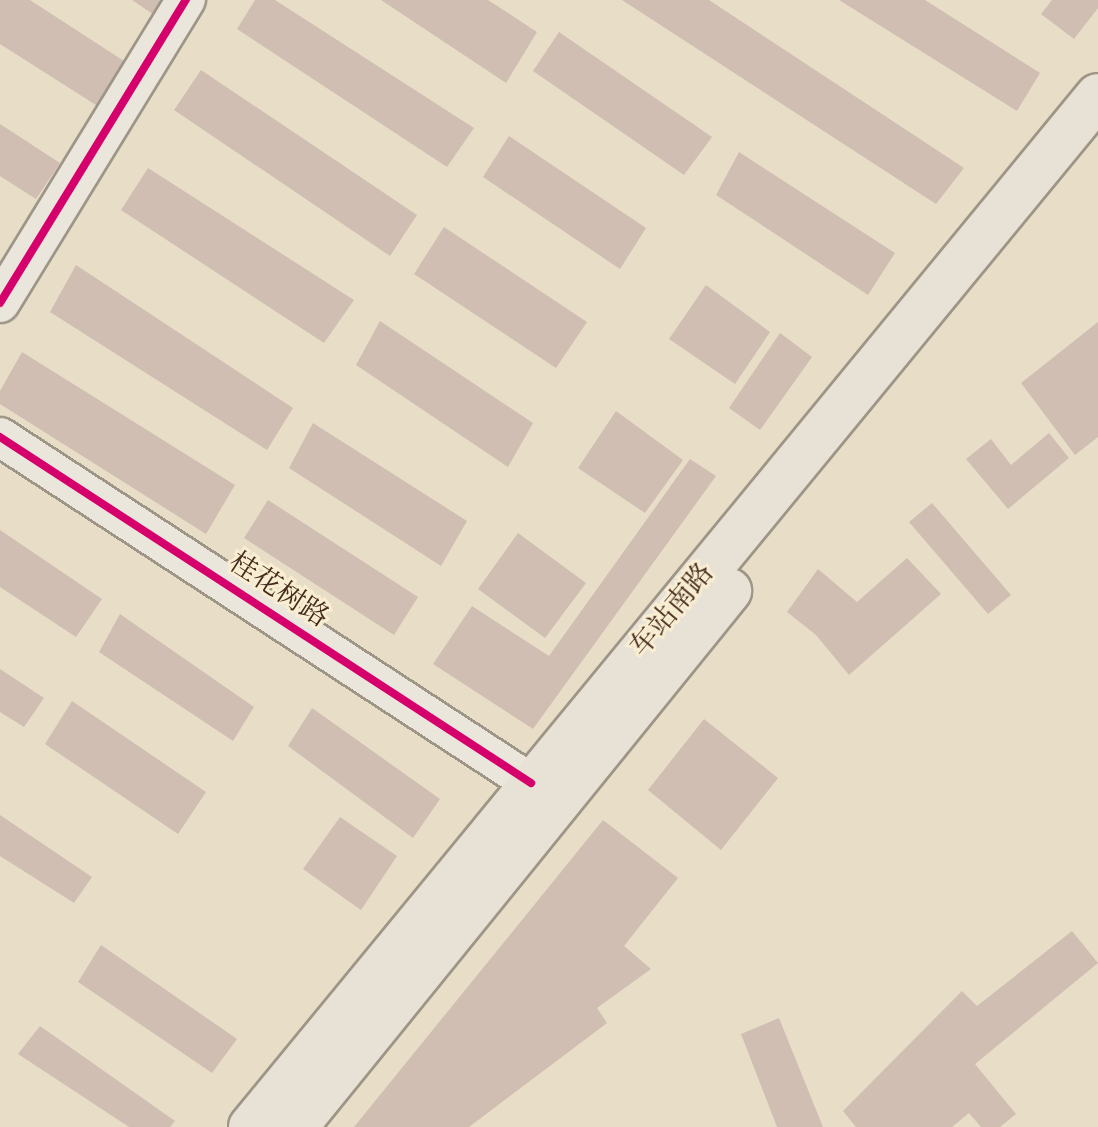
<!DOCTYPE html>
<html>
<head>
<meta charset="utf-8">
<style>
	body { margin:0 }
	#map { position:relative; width:1098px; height:1127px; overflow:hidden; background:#e8dec8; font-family:Vollkorn,"Noto Serif SC",serif }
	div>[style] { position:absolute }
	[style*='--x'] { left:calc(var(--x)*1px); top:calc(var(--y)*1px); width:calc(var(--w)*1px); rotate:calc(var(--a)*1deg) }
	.building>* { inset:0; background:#cfbeb1 }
	.roads { filter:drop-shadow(2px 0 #9e9587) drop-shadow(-2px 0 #9e9587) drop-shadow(0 2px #9e9587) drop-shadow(0 -2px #9e9587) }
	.minor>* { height:38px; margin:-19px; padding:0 19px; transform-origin:19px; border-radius:19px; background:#ebe6dc }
	.major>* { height:44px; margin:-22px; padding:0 22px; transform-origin:22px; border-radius:22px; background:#e8e2d6 }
	.cycleway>* { height:8px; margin:-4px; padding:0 4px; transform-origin:4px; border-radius:4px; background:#d6006c }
	span { translate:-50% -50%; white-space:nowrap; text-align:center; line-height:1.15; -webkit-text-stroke:6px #f9edd2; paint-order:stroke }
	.street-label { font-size:28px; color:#442b1d }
</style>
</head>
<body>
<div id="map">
	<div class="building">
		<i style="clip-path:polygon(0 0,30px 0,127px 63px,99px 107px,0 44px)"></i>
		<i style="clip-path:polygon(132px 0,169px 0,157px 17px)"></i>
		<i style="clip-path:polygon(255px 0,275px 0,474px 128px,447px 167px,237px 29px)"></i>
		<i style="clip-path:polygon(381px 0,488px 0,537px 32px,506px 83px)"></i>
		<i style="clip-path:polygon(622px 0,709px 0,964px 168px,936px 204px)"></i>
		<i style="clip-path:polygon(839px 0,925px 0,1040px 73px,1017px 111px)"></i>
		<i style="clip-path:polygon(1052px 0,1098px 0,1098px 8px,1074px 39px,1041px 14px)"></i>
		<i style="clip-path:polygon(559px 32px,712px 137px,684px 175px,533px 71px)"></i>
		<i style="clip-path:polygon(201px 70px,417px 215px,390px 256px,174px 110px)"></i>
		<i style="clip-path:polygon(0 124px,60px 163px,36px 199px,0 176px)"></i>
		<i style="clip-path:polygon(509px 136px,646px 228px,620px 269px,483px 177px)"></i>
		<i style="clip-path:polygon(739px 152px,895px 253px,868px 295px,716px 195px)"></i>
		<i style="clip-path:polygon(148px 168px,354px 300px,324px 343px,121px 210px)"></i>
		<i style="clip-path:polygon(444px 227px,587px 322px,556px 368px,414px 274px)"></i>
		<i style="clip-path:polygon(76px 265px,293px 408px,267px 450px,50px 312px)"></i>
		<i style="clip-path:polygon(706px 285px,770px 332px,735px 384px,669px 339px)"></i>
		<i style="clip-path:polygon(380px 321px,533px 423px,508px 467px,356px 365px)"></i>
		<i style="clip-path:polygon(1098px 322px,1098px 437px,1075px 455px,1021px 383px)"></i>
		<i style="clip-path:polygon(780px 333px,812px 357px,760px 430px,729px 408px)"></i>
		<i style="clip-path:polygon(22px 352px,235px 485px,206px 534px,0 404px,0 391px)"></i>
		<i style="clip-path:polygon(616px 411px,683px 460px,645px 513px,578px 468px)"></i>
		<i style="clip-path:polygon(313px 423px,467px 521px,441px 566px,289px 468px)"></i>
		<i style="clip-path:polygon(1049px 433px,1069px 458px,1008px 509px,966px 459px,991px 439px,1011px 465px)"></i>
		<i style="clip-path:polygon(690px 459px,716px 476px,533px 729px,433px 664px,472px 606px,549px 656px)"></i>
		<i style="clip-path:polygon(268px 500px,418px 597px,394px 635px,244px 538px)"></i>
		<i style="clip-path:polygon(932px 503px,1011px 595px,988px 614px,909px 522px)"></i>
		<i style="clip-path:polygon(0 530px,102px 599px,76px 637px,0 587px)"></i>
		<i style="clip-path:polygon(518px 533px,586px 583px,545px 638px,478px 589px)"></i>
		<i style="clip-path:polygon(907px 558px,941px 594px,849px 675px,816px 635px,787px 612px,818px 569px,857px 602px)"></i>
		<i style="clip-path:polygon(120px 614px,254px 707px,233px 741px,99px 652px)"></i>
		<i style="clip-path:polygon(0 669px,44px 698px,24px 727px,0 712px)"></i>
		<i style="clip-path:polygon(72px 701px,206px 792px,178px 834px,45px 744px)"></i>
		<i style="clip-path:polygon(312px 708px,440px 799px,413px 838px,288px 746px)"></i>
		<i style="clip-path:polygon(704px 719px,778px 778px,721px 850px,648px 790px)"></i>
		<i style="clip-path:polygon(0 815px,92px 877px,74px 903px,0 856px)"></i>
		<i style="clip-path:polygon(340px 817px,397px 856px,361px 910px,303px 869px)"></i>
		<i style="clip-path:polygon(603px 820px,678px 878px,624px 946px,651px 969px,597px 1008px,607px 1023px,469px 1127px,354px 1127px)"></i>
		<i style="clip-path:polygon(1072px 931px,1098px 963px,975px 1064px,1016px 1114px,1000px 1127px,981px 1127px,969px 1113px,952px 1127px,856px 1127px,843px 1111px,962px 991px,977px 1006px)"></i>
		<i style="clip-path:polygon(101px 945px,237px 1039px,212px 1073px,78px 982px)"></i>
		<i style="clip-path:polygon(779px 1018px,823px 1127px,777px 1127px,741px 1034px)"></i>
		<i style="clip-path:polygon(40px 1026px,175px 1121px,170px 1127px,129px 1127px,18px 1054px)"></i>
	</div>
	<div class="roads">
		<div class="minor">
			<i style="--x:0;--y:303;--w:356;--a:-58.5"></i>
			<i style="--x:0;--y:437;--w:634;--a:33.09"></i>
		</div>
		<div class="major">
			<i style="--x:251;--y:1127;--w:1334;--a:-50.6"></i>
			<i style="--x:295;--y:1127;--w:690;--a:-51"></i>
		</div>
	</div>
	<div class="cycleway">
		<i style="--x:0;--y:303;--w:356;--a:-58.5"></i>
		<i style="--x:0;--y:437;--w:634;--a:33.09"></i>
	</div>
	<div class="street-label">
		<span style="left:278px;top:591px;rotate:33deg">桂花树路</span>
		<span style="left:673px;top:611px;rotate:-50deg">车站南路</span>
	</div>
</div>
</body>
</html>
